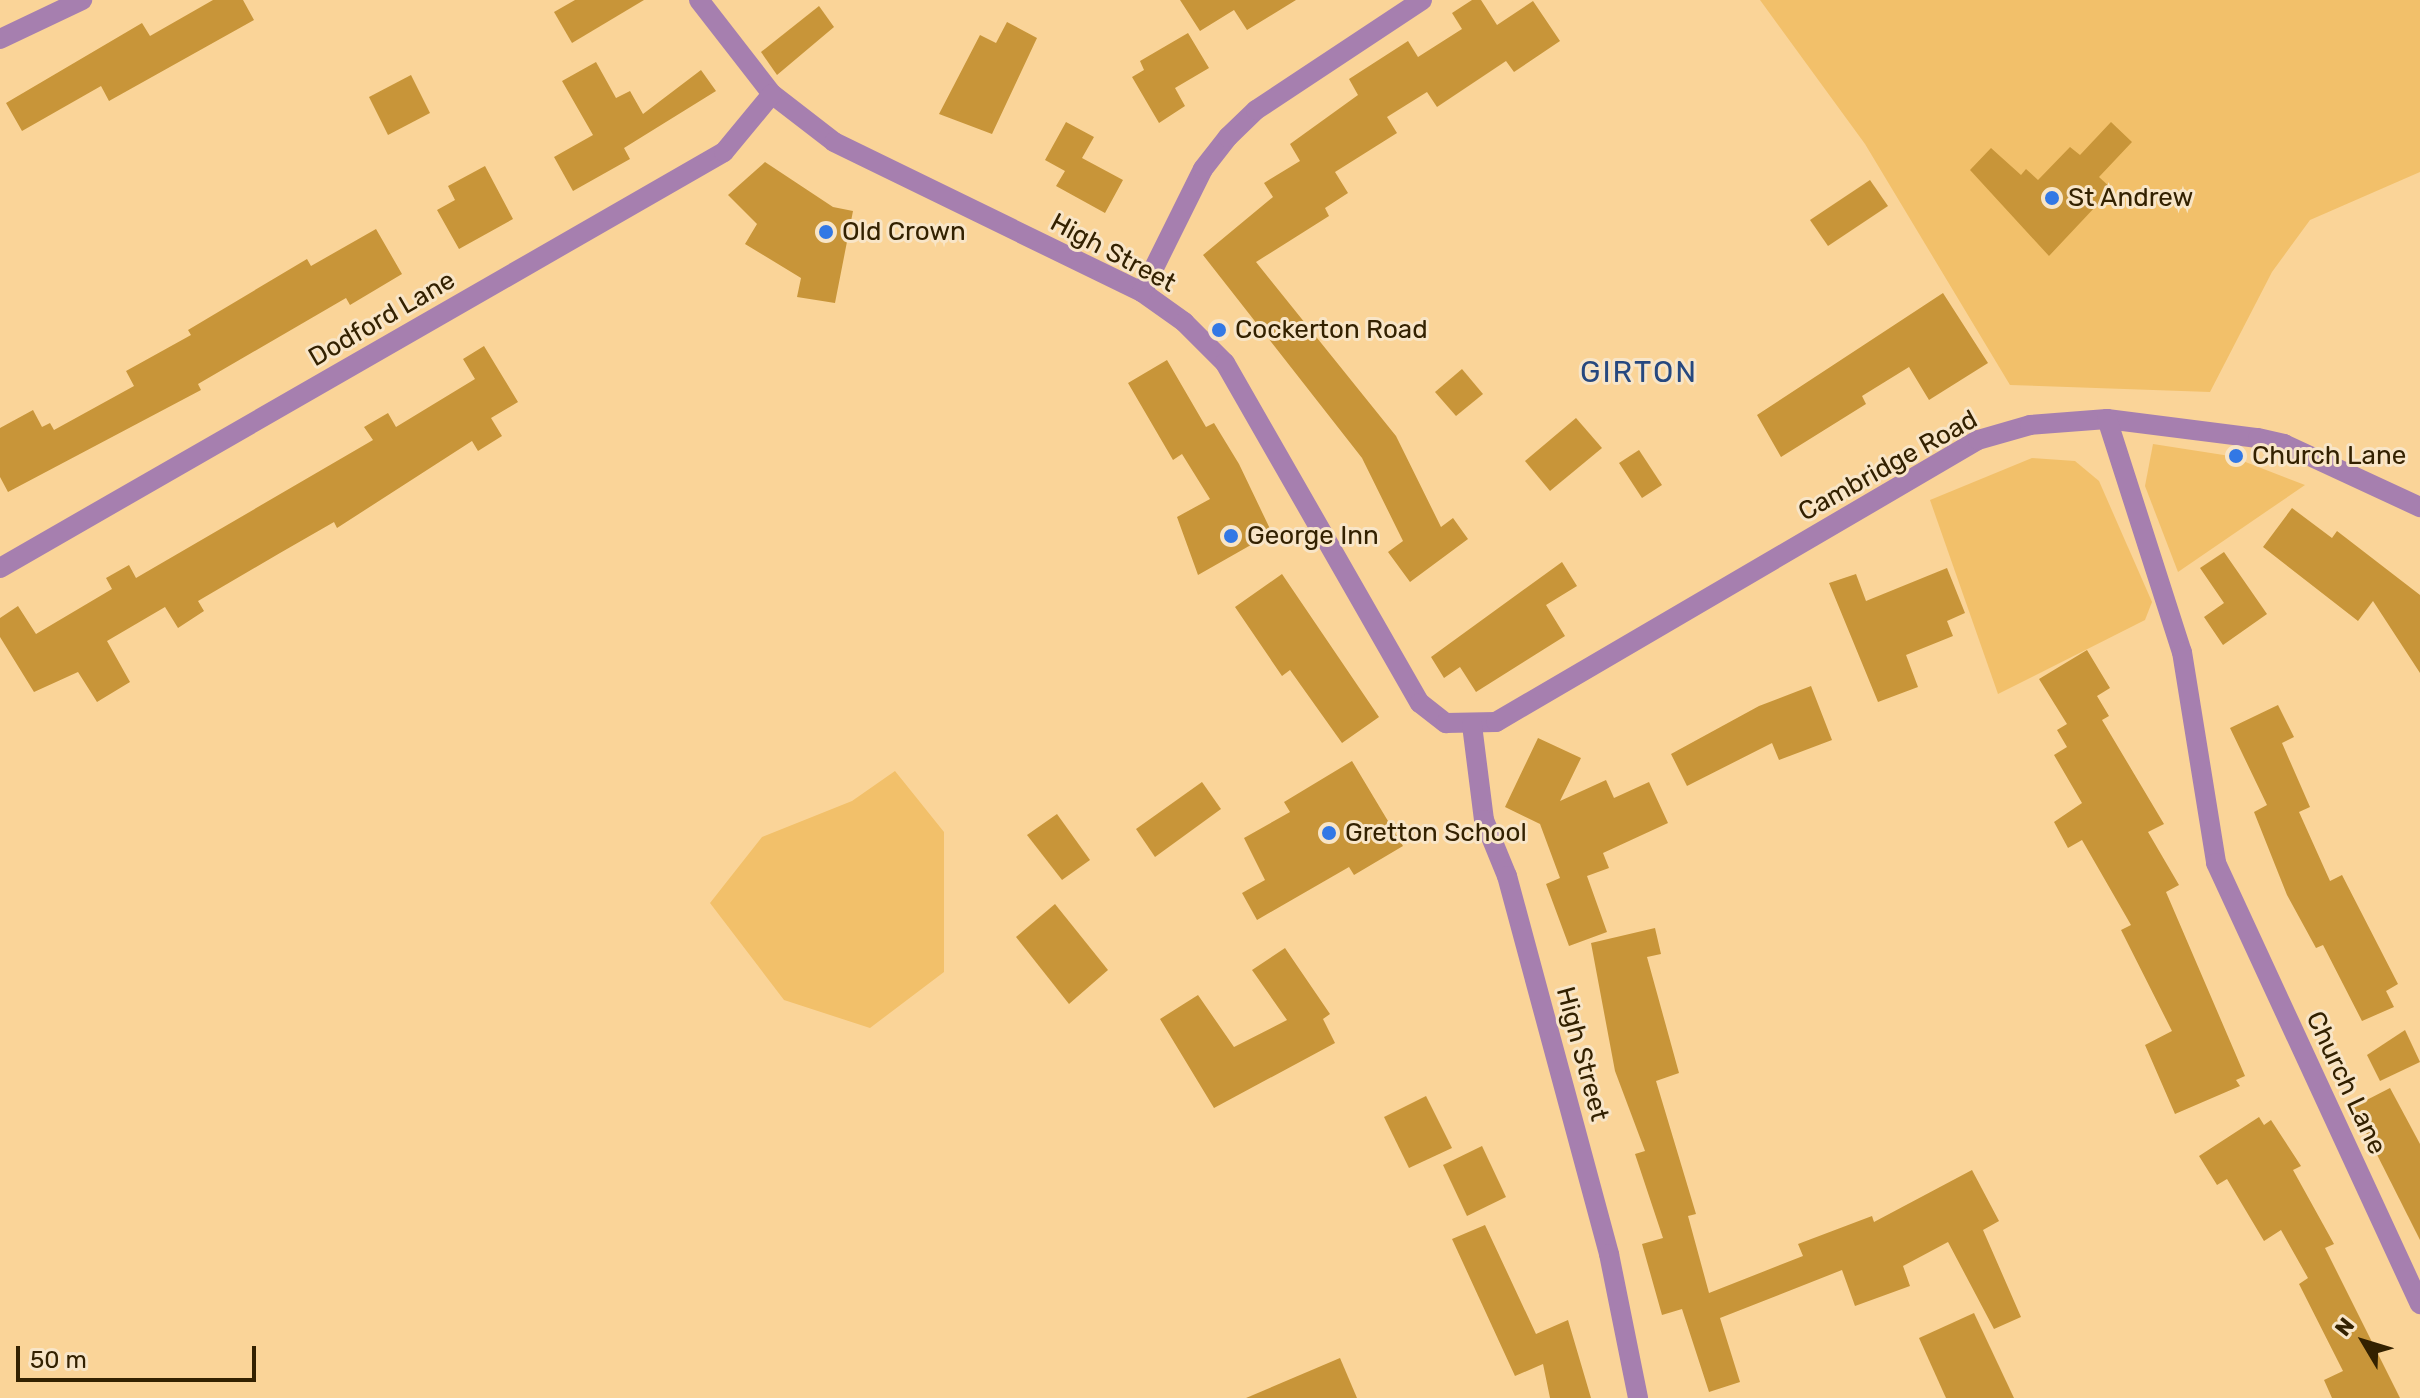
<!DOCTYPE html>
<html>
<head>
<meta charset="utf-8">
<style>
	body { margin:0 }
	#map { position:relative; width:2420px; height:1398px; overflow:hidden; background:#fad498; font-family:Rubik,sans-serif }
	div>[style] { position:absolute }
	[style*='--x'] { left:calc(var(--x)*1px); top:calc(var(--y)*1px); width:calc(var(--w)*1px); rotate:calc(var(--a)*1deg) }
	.green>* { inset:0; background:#f2c06a }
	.building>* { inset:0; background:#c89539 }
	.minor>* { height:20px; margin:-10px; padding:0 10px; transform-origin:10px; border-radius:10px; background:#a67faf }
	.dots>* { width:22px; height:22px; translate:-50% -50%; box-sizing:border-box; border:4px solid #f8e5c7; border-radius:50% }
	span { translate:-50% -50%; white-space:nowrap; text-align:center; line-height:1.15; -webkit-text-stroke:6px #f8e5c7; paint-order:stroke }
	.poi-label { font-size:26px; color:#332100 }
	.left { translate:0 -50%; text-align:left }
	.street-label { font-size:26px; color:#332100 }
	.quarter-label { font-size:30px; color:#26487f; letter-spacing:2px }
	.north { position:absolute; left:2324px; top:1302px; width:80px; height:80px; -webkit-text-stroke:6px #f8e5c7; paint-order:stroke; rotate:308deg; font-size:22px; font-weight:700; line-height:32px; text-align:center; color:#332100 }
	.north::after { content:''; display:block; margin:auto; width:28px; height:36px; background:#332100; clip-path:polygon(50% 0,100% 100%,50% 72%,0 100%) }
	.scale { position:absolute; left:16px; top:1346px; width:240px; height:36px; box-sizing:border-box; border:4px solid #332100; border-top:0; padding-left:10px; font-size:24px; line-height:28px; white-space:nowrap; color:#332100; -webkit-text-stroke:6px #f8e5c7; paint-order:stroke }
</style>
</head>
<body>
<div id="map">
	<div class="green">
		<i style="clip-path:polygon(1760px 0,2420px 0,2420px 172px,2310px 220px,2272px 272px,2210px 392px,2010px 385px,1865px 144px)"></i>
		<i style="clip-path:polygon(2153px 444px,2230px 456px,2305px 485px,2178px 572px,2145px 486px)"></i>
		<i style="clip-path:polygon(2032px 458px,2075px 461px,2099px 481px,2152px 602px,2145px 620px,1998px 694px,1930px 500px)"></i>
		<i style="clip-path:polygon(895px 771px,944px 832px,944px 972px,870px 1028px,784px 1000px,710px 903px,762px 837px,852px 801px)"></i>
	</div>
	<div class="building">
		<i style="clip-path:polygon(213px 0,243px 0,254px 20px,109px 101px,101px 86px,22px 131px,6px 103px,142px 23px,150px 36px)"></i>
		<i style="clip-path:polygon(575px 0,644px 0,572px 43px,554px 12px)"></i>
		<i style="clip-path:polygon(1180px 0,1296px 0,1247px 30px,1234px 10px,1200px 31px)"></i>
		<i style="clip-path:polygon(1472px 0,1481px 0,1497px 25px,1533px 1px,1560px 41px,1514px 72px,1506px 61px,1437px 107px,1427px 92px,1387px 117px,1397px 133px,1335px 172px,1348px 193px,1325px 208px,1329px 216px,1256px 262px,1396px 436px,1441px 527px,1453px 518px,1468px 539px,1410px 582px,1388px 552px,1403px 541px,1362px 458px,1203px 255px,1273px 197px,1264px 183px,1300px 161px,1290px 144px,1358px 95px,1349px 79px,1408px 41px,1418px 57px,1462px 29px,1452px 13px)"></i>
		<i style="clip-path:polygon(819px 6px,834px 27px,777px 75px,761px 52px)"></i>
		<i style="clip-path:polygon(1007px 22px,1037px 38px,992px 134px,939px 114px,980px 35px,996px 43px)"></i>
		<i style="clip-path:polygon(1188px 33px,1209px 68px,1175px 88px,1185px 106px,1159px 123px,1132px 77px,1144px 70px,1140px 61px)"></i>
		<i style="clip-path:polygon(596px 62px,616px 98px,630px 91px,643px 114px,701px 70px,716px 91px,624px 148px,630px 159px,573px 191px,554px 157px,593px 135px,562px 81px)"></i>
		<i style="clip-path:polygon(411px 75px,430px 113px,388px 135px,369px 97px)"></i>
		<i style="clip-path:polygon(1066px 122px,1094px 137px,1082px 158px,1123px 180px,1105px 213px,1056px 186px,1065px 171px,1045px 160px)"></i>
		<i style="clip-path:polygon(2111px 122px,2132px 142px,2099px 177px,2112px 189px,2049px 256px,1970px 170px,1991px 148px,2021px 175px,2026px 169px,2038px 180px,2070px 147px,2080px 155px)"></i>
		<i style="clip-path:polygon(765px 162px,833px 207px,853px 211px,835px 303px,797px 297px,801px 278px,745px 244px,757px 224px,728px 195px)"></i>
		<i style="clip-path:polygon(485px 166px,513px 219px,459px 249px,437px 210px,455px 200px,448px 186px)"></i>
		<i style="clip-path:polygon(1870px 180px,1888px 206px,1828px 246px,1810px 220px)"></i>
		<i style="clip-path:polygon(376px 229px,402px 274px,350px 305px,346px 298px,198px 384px,201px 390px,8px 492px,0 477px,0 428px,33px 410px,42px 427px,50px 423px,54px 430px,134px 386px,126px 371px,191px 335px,188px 330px,307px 259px,311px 266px)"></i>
		<i style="clip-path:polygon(1943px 293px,1988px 363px,1929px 400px,1909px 367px,1862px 396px,1866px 404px,1781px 457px,1757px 415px)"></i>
		<i style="clip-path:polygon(484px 346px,518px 402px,491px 418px,502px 436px,478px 451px,472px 441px,337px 528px,334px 522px,280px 553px,198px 601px,204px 611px,178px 628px,165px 607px,107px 641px,130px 682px,97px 702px,78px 672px,34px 692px,0 637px,0 618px,18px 606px,36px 634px,112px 589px,106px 578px,129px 565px,136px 578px,373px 440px,364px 427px,388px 413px,396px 427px,475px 379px,463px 359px)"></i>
		<i style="clip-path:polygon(1167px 360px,1206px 427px,1214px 423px,1239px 464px,1272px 533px,1198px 575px,1177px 517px,1210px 499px,1182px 454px,1173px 460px,1128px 383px)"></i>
		<i style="clip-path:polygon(1462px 369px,1483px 394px,1456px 416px,1435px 392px)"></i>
		<i style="clip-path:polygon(1576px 418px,1602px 448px,1550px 491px,1525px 461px)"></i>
		<i style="clip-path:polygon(1639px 450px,1662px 485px,1642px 498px,1619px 463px)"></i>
		<i style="clip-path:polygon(2292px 508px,2332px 538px,2337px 531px,2420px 595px,2420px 673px,2373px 601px,2358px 621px,2263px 547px)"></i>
		<i style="clip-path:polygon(2224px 552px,2267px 614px,2223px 645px,2204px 617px,2224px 603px,2200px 568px)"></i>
		<i style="clip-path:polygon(1562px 562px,1577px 586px,1546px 605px,1565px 636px,1476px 692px,1460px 667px,1444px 678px,1431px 657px)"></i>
		<i style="clip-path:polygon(1947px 568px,1965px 613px,1947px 621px,1953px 636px,1906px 655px,1918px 687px,1878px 702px,1829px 583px,1856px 574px,1866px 601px)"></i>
		<i style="clip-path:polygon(1282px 574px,1379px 717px,1342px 743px,1290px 670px,1282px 676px,1235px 607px)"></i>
		<i style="clip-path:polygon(2087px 650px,2110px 688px,2097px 696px,2109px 716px,2102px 720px,2164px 824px,2148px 832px,2179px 885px,2166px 892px,2245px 1076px,2236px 1080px,2240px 1086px,2175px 1114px,2145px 1045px,2172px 1031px,2121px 930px,2131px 925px,2082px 840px,2068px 848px,2054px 822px,2082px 803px,2054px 755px,2067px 747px,2057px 730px,2067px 724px,2039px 679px)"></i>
		<i style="clip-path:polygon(1811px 686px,1832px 740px,1779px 760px,1772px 743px,1687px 786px,1671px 754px,1759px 706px)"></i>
		<i style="clip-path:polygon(2278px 705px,2294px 737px,2282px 743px,2310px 807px,2299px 812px,2330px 881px,2342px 875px,2398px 984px,2386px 991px,2394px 1007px,2362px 1021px,2323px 945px,2316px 948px,2287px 895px,2254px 812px,2267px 805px,2230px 728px)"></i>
		<i style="clip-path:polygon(1538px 738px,1581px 758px,1560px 801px,1606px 780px,1614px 798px,1649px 782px,1668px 823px,1603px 853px,1609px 868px,1587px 876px,1607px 932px,1569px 946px,1546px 884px,1560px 878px,1540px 824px,1505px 807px)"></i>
		<i style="clip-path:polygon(1352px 761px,1403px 846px,1354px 875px,1349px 867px,1257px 920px,1242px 893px,1265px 880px,1244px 838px,1290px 812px,1284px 802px)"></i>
		<i style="clip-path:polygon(1202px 782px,1221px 809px,1155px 857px,1136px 829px)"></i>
		<i style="clip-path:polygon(1057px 814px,1090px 860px,1062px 880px,1027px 835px)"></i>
		<i style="clip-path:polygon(1055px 904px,1108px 970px,1069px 1004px,1016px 937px)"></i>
		<i style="clip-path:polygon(1655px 928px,1661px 954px,1647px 957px,1679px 1073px,1656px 1081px,1696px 1214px,1688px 1216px,1709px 1293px,1803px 1256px,1798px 1244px,1872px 1216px,1874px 1222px,1972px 1170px,1999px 1221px,1983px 1230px,2021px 1317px,1994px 1329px,1948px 1242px,1903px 1266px,1910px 1286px,1855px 1306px,1842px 1270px,1720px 1318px,1740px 1382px,1709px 1392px,1682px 1309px,1662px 1315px,1642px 1244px,1663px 1238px,1635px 1154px,1645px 1151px,1615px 1071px,1591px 943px)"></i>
		<i style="clip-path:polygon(1285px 948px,1330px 1014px,1323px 1019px,1335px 1043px,1214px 1108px,1160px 1019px,1198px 995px,1234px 1047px,1287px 1020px,1252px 970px)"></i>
		<i style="clip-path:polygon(2405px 1030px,2420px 1062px,2380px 1081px,2367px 1055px)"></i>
		<i style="clip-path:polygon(2390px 1088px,2420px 1144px,2420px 1240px,2353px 1107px)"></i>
		<i style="clip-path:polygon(1426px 1096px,1452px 1148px,1409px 1168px,1384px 1117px)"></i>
		<i style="clip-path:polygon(2259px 1117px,2264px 1125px,2271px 1120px,2301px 1166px,2293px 1170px,2334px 1244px,2325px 1248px,2400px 1398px,2332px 1398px,2324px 1380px,2343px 1371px,2299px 1284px,2308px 1278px,2281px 1230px,2264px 1241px,2227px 1179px,2217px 1185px,2199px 1156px)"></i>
		<i style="clip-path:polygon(1482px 1146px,1506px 1197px,1467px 1216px,1443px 1165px)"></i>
		<i style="clip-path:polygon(1485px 1225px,1536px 1334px,1568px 1320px,1591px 1398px,1550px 1398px,1543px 1364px,1515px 1376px,1452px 1239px)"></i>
		<i style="clip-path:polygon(1974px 1313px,2014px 1398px,1946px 1398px,1919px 1338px)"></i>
		<i style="clip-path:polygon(1340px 1358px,1357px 1398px,1246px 1398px)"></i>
	</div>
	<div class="minor">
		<i style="--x:699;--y:0;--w:119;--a:52.2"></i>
		<i style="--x:772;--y:94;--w:78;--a:37.7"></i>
		<i style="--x:834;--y:142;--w:343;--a:26"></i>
		<i style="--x:1142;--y:292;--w:52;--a:35.5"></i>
		<i style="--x:1184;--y:322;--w:58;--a:45"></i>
		<i style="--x:1225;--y:363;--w:392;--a:60.2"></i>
		<i style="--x:1420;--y:703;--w:33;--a:38"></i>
		<i style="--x:1446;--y:723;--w:50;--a:-1.1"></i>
		<i style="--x:1496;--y:722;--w:558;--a:-30.33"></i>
		<i style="--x:1978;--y:440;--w:54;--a:-16.1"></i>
		<i style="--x:2030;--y:425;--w:77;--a:-4.5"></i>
		<i style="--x:2107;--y:419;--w:152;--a:7.2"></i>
		<i style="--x:2258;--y:438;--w:27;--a:13"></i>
		<i style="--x:2284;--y:444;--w:150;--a:24.9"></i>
		<i style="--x:0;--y:39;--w:91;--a:-25.4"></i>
		<i style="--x:1142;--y:292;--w:137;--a:-63.6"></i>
		<i style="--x:1203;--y:169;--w:41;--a:-52"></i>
		<i style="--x:1228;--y:137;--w:39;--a:-44"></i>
		<i style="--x:1256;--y:110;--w:199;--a:-33.5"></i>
		<i style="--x:2107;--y:419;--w:245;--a:72.2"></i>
		<i style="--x:2182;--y:652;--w:214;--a:80.8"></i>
		<i style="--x:2216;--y:863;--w:486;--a:65.2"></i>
		<i style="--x:0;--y:568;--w:835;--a:-29.88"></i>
		<i style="--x:724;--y:152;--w:75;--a:-50.4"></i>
		<i style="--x:1472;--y:725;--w:96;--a:82.8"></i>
		<i style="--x:1484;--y:820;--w:61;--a:67.7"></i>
		<i style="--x:1507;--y:876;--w:392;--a:74.9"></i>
		<i style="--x:1609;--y:1254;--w:147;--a:78.6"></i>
	</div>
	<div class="dots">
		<i style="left:2052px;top:198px;background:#3278e5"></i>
		<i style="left:826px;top:232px;background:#3278e5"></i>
		<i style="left:1219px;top:330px;background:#3278e5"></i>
		<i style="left:2236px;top:456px;background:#3278e5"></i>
		<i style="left:1231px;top:536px;background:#3278e5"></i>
		<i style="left:1329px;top:833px;background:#3278e5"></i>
	</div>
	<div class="poi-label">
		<span class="left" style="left:2068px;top:198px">St Andrew</span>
		<span class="left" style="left:842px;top:232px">Old Crown</span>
		<span class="left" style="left:1235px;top:330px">Cockerton Road</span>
		<span class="left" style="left:2252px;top:456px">Church Lane</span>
		<span class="left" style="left:1247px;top:536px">George Inn</span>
		<span class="left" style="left:1345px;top:833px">Gretton School</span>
	</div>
	<div class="street-label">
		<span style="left:1113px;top:253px;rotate:28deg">High Street</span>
		<span style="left:382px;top:319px;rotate:-30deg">Dodford Lane</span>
		<span style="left:1888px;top:466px;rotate:-29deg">Cambridge Road</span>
		<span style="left:1582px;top:1054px;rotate:75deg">High Street</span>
		<span style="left:2346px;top:1083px;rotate:65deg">Church Lane</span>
	</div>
	<div class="quarter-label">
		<span style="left:1639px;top:372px">GIRTON</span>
	</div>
	<div class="north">N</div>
	<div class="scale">50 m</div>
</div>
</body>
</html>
